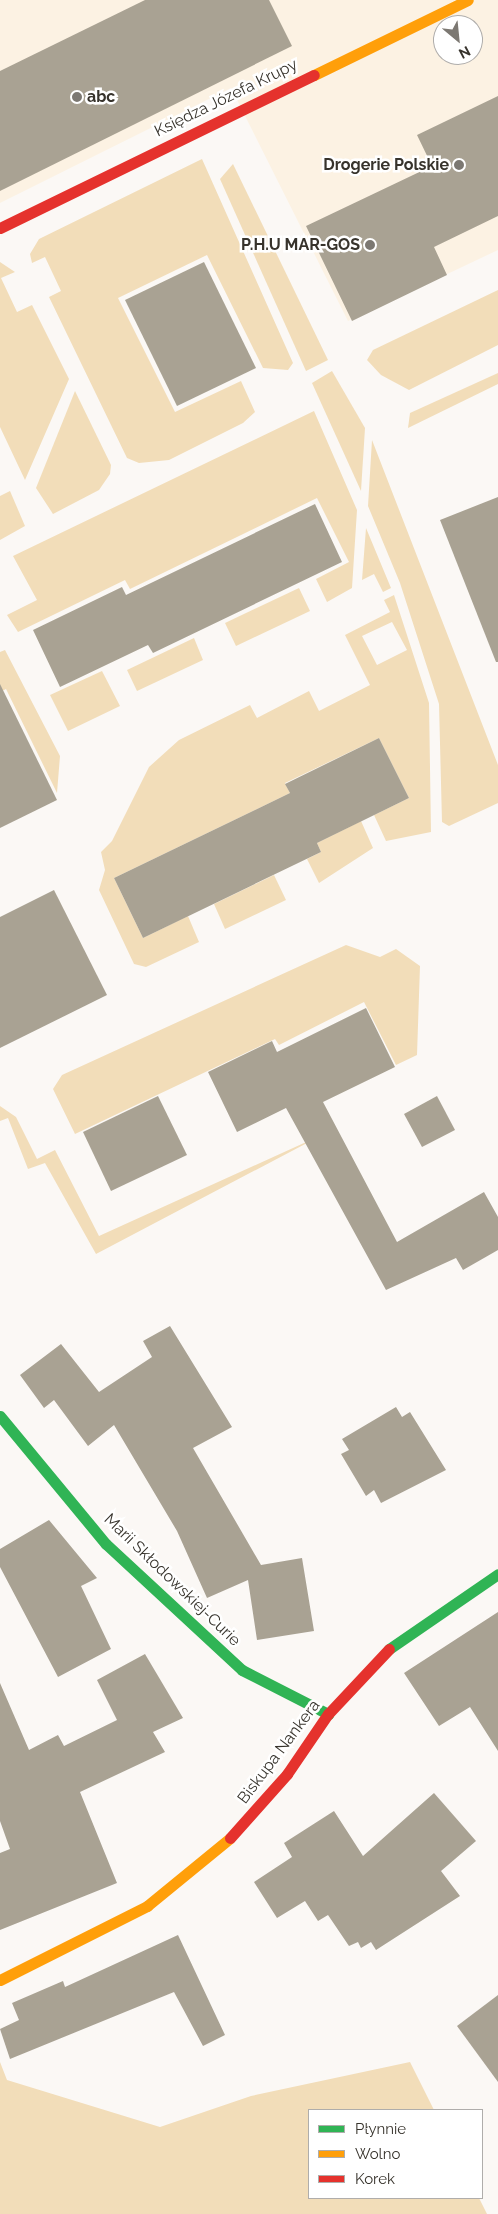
<!DOCTYPE html>
<html>
<head>
<meta charset="utf-8">
<style>
	body { margin:0 }
	#map { position:relative; width:498px; height:2214px; overflow:hidden; background:#fbf8f5; font-family:Raleway,sans-serif }
	div>[style] { position:absolute }
	[style*='--x'] { left:calc(var(--x)*1px); top:calc(var(--y)*1px); width:calc(var(--w)*1px); rotate:calc(var(--a)*1deg) }
	.built>* { inset:0; background:#fcf2e3 }
	.green>* { inset:0; background:#f2ddb9 }
	.building>* { inset:0; background:#a9a293 }
	.fast>* { height:11px; margin:-5.5px; padding:0 5.5px; transform-origin:5.5px; border-radius:5.5px; background:#30b455 }
	.slow>* { height:11px; margin:-5.5px; padding:0 5.5px; transform-origin:5.5px; border-radius:5.5px; background:#ff9f0a }
	.jam>* { height:11px; margin:-5.5px; padding:0 5.5px; transform-origin:5.5px; border-radius:5.5px; background:#e5322d }
	.dots>* { width:14px; height:14px; translate:-50% -50%; box-sizing:border-box; border:2px solid #fff; border-radius:50% }
	span { translate:-50% -50%; white-space:nowrap; text-align:center; line-height:1.15; -webkit-text-stroke:5px #fff; paint-order:stroke }
	.poi-label { font-size:16px; color:#37332c; font-weight:700 }
	.left { translate:0 -50%; text-align:left }
	.right { translate:-100% -50%; text-align:right }
	.street-label { font-size:16px; color:#37332c }
	.legend { position:absolute; left:308px; top:2109px; width:175px; height:90px; box-sizing:border-box; background:#fff; border:1px solid #afadab; margin:0; padding:6px 9px; list-style:none; font-size:15px; color:#37332c }
	.legend li { display:flex; align-items:center; gap:10px; height:25px }
	.legend b { width:25px; border:1px solid #afadab }
	.north { position:absolute; left:433px; top:15px; width:50px; height:50px; box-sizing:border-box; background:#fff; border:1px solid #afadab; border-radius:50%; rotate:152deg; font-size:14px; font-weight:700; line-height:20px; text-align:center; color:#37332c }
	.north::after { content:''; display:block; margin:auto; width:18px; height:22px; background:#7c7872; clip-path:polygon(50% 0,100% 100%,50% 72%,0 100%) }
</style>
</head>
<body>
<div id="map">
	<div class="built">
		<i style="clip-path:polygon(evenodd,0 0,498px 0,498px 250px,348px 321px,231px 88px,0 203px,0 0,443px 25px,473px 25px,473px 55px,443px 55px,443px 25px)"></i>
	</div>
	<div class="green">
		<i style="clip-path:polygon(202px 159px,293px 363px,288px 370px,263px 368px,207px 255px,118px 298px,175px 412px,241px 381px,255px 412px,243px 423px,169px 460px,139px 463px,127px 458px,49px 297px,61px 291px,45px 257px,32px 263px,30px 254px,39px 239px)"></i>
		<i style="clip-path:polygon(233px 164px,328px 360px,306px 371px,220px 179px)"></i>
		<i style="clip-path:polygon(0 262px,15px 272px,1px 278px,17px 312px,32px 305px,69px 379px,25px 480px,0 427px)"></i>
		<i style="clip-path:polygon(498px 290px,498px 345px,409px 390px,381px 375px,367px 360px,373px 350px)"></i>
		<i style="clip-path:polygon(332px 371px,365px 428px,361px 491px,312px 383px)"></i>
		<i style="clip-path:polygon(498px 373px,498px 384px,408px 428px,410px 413px)"></i>
		<i style="clip-path:polygon(75px 391px,111px 465px,110px 474px,99px 490px,53px 514px,36px 488px)"></i>
		<i style="clip-path:polygon(314px 411px,357px 510px,352px 588px,327px 602px,316px 579px,349px 562px,317px 498px,130px 589px,125px 580px,18px 632px,7px 615px,37px 600px,13px 556px)"></i>
		<i style="clip-path:polygon(372px 440px,498px 765px,498px 803px,449px 826px,442px 822px,439px 704px,400px 583px,368px 506px)"></i>
		<i style="clip-path:polygon(10px 491px,25px 526px,0 540px,0 496px)"></i>
		<i style="clip-path:polygon(366px 528px,391px 588px,383px 592px,374px 574px,362px 580px)"></i>
		<i style="clip-path:polygon(299px 588px,310px 611px,236px 646px,225px 623px)"></i>
		<i style="clip-path:polygon(evenodd,394px 595px,429px 703px,431px 832px,386px 841px,374px 815px,409px 798px,379px 738px,285px 783px,290px 793px,114px 878px,143px 938px,188px 916px,199px 942px,146px 967px,134px 964px,99px 890px,105px 870px,101px 852px,112px 841px,149px 767px,179px 740px,250px 705px,257px 718px,309px 691px,319px 711px,370px 685px,345px 635px,390px 612px,384px 600px,394px 595px,392px 622px,407px 650px,377px 665px,362px 636px,392px 622px)"></i>
		<i style="clip-path:polygon(194px 638px,203px 660px,137px 691px,127px 670px)"></i>
		<i style="clip-path:polygon(5px 650px,60px 756px,57px 793px,6px 689px,0 692px,0 652px)"></i>
		<i style="clip-path:polygon(102px 671px,120px 706px,68px 731px,50px 695px)"></i>
		<i style="clip-path:polygon(361px 821px,373px 848px,319px 883px,307px 859px,321px 852px,317px 843px)"></i>
		<i style="clip-path:polygon(274px 875px,286px 900px,225px 929px,214px 904px)"></i>
		<i style="clip-path:polygon(346px 945px,380px 957px,396px 949px,420px 966px,417px 1055px,396px 1065px,364px 1002px,279px 1045px,275px 1039px,75px 1134px,53px 1089px,62px 1075px)"></i>
		<i style="clip-path:polygon(0 1106px,16px 1117px,37px 1159px,55px 1150px,99px 1236px,326px 1133px,96px 1254px,45px 1163px,28px 1169px,8px 1118px,0 1121px)"></i>
		<i style="clip-path:polygon(0 2062px,7px 2080px,160px 2127px,251px 2096px,410px 2062px,434px 2110px,309px 2110px,309px 2198px,479px 2198px,487px 2214px,0 2214px)"></i>
	</div>
	<div class="building">
		<i style="clip-path:polygon(145px 0,269px 0,292px 46px,0 191px,0 71px)"></i>
		<i style="clip-path:polygon(498px 96px,498px 216px,434px 247px,447px 275px,352px 321px,306px 226px,432px 166px,417px 135px)"></i>
		<i style="clip-path:polygon(204px 262px,256px 368px,177px 406px,125px 300px)"></i>
		<i style="clip-path:polygon(498px 497px,498px 662px,496px 662px,440px 520px)"></i>
		<i style="clip-path:polygon(315px 504px,342px 562px,153px 653px,148px 645px,60px 687px,33px 630px,122px 587px,126px 595px)"></i>
		<i style="clip-path:polygon(0 684px,57px 800px,0 828px)"></i>
		<i style="clip-path:polygon(379px 738px,409px 798px,317px 843px,321px 852px,143px 938px,114px 878px,290px 793px,285px 784px)"></i>
		<i style="clip-path:polygon(54px 890px,107px 995px,0 1048px,0 917px)"></i>
		<i style="clip-path:polygon(366px 1008px,395px 1067px,323px 1102px,397px 1242px,484px 1192px,498px 1217px,498px 1250px,463px 1270px,456px 1258px,386px 1290px,286px 1108px,237px 1132px,208px 1072px,272px 1041px,277px 1052px)"></i>
		<i style="clip-path:polygon(158px 1096px,187px 1155px,111px 1191px,83px 1132px)"></i>
		<i style="clip-path:polygon(437px 1096px,455px 1130px,422px 1147px,404px 1114px)"></i>
		<i style="clip-path:polygon(170px 1326px,232px 1427px,193px 1448px,261px 1565px,302px 1558px,314px 1631px,257px 1640px,248px 1580px,207px 1598px,177px 1531px,114px 1425px,88px 1446px,54px 1400px,44px 1408px,20px 1375px,61px 1344px,99px 1392px,152px 1357px,143px 1341px)"></i>
		<i style="clip-path:polygon(396px 1407px,402px 1417px,410px 1412px,446px 1470px,381px 1503px,374px 1490px,366px 1496px,341px 1454px,349px 1450px,342px 1439px)"></i>
		<i style="clip-path:polygon(49px 1520px,97px 1578px,81px 1586px,111px 1649px,58px 1677px,0 1567px,0 1549px)"></i>
		<i style="clip-path:polygon(498px 1612px,498px 1751px,470px 1707px,439px 1726px,404px 1673px)"></i>
		<i style="clip-path:polygon(145px 1654px,183px 1718px,153px 1732px,165px 1752px,80px 1792px,117px 1883px,0 1930px,0 1853px,10px 1849px,0 1821px,0 1683px,29px 1750px,58px 1735px,64px 1746px,117px 1720px,97px 1680px)"></i>
		<i style="clip-path:polygon(434px 1793px,476px 1841px,441px 1871px,460px 1896px,376px 1950px,371px 1942px,361px 1948px,358px 1942px,349px 1946px,328px 1915px,318px 1921px,305px 1901px,277px 1918px,254px 1882px,292px 1857px,284px 1843px,334px 1811px,363px 1856px)"></i>
		<i style="clip-path:polygon(178px 1935px,225px 2035px,203px 2046px,174px 1992px,10px 2059px,0 2029px,19px 2020px,12px 2003px,63px 1981px,65px 1987px)"></i>
		<i style="clip-path:polygon(498px 1995px,498px 2082px,457px 2026px)"></i>
	</div>
	<div class="fast">
		<i style="--x:0;--y:1416;--w:166;--a:50.4"></i>
		<i style="--x:106;--y:1544;--w:185;--a:42.8"></i>
		<i style="--x:242;--y:1670;--w:97;--a:27.1"></i>
		<i style="--x:389;--y:1649;--w:132;--a:-34.5"></i>
	</div>
	<div class="slow">
		<i style="--x:314;--y:75;--w:171;--a:-26"></i>
		<i style="--x:0;--y:1980;--w:165;--a:-26.7"></i>
		<i style="--x:147;--y:1906;--w:107;--a:-39.3"></i>
	</div>
	<div class="jam">
		<i style="--x:0;--y:228;--w:349;--a:-26"></i>
		<i style="--x:230;--y:1838;--w:86;--a:-48.3"></i>
		<i style="--x:287;--y:1774;--w:73;--a:-55.7"></i>
		<i style="--x:328;--y:1714;--w:89;--a:-46.8"></i>
	</div>
	<div class="dots">
		<i style="left:77px;top:97px;background:#7c7872"></i>
		<i style="left:459px;top:165px;background:#7c7872"></i>
		<i style="left:370px;top:245px;background:#7c7872"></i>
	</div>
	<div class="poi-label">
		<span class="left" style="left:87px;top:97px">abc</span>
		<span class="right" style="left:449px;top:165px">Drogerie Polskie</span>
		<span class="right" style="left:360px;top:245px">P.H.U MAR-GOS</span>
	</div>
	<div class="street-label">
		<span style="left:226px;top:98px;rotate:-26deg">Księdza Józefa Krupy</span>
		<span style="left:172px;top:1580px;rotate:44deg">Marii Skłodowskiej-Curie</span>
		<span style="left:279px;top:1752px;rotate:-53deg">Biskupa Nankera</span>
	</div>
	<ul class="legend">
	<li><b style="height:6px;background:#30b455"></b>Płynnie</li>
	<li><b style="height:6px;background:#ff9f0a"></b>Wolno</li>
	<li><b style="height:6px;background:#e5322d"></b>Korek</li>
	</ul>
	<div class="north">N</div>
</div>
</body>
</html>
